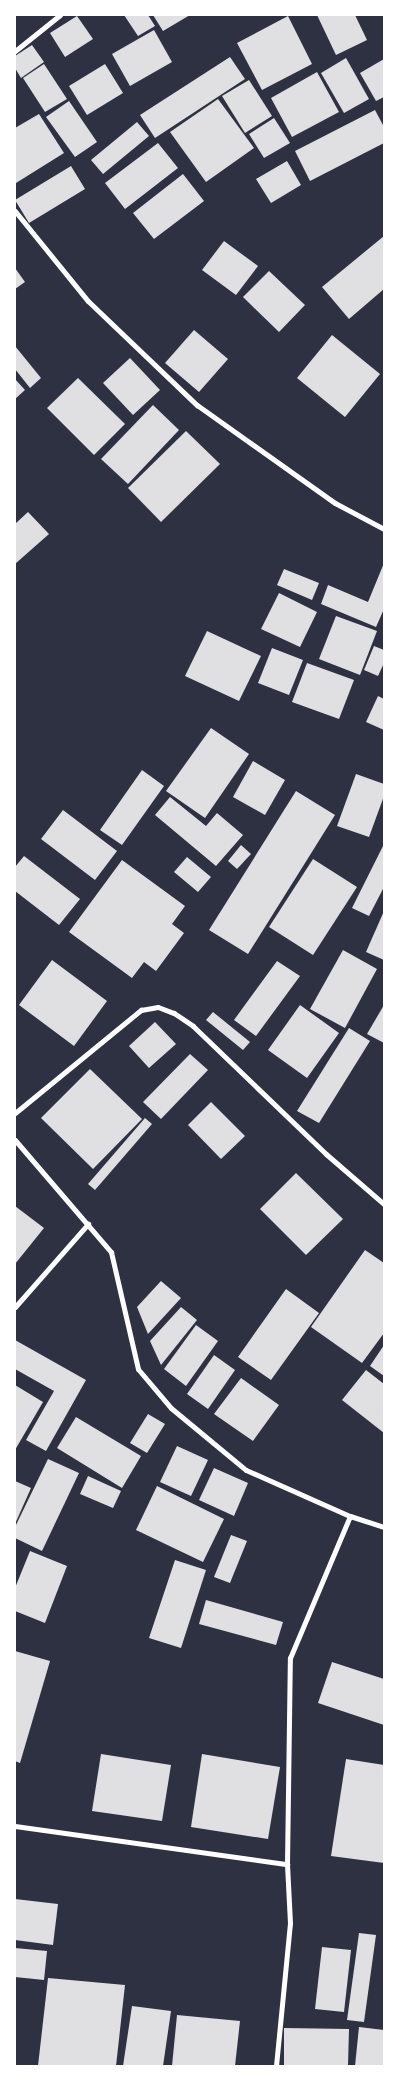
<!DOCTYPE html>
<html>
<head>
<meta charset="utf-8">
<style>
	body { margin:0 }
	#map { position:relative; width:399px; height:2081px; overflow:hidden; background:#2d3142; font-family:"Source Sans 3",sans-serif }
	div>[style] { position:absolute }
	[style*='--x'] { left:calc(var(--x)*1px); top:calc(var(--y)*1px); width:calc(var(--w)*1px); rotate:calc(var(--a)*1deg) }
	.building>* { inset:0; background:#e0e0e3 }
	.minor>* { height:5px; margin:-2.5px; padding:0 2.5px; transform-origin:2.5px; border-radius:2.5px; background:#fff }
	span { translate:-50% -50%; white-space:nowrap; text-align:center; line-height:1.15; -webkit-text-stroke:4.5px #fff; paint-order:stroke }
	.frame { position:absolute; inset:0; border:16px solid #fff; pointer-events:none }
</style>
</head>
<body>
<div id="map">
	<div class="building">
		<i style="clip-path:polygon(124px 15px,148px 15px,155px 26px,138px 36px)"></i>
		<i style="clip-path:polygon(153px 15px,190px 15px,163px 31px)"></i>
		<i style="clip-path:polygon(317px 15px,355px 15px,367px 40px,336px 55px)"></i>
		<i style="clip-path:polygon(77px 16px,93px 39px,65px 57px,50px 33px)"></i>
		<i style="clip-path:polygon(288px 16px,312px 64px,262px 90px,237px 43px)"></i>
		<i style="clip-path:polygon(154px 30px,172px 62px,130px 86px,112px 54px)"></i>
		<i style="clip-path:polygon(32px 45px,44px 62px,21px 78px,15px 68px,15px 56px)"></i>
		<i style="clip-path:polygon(230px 57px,245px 79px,155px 138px,140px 115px)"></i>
		<i style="clip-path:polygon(346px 58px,369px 99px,344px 113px,321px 73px)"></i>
		<i style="clip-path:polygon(384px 59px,384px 97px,376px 101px,360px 73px)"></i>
		<i style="clip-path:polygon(44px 64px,67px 99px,45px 112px,23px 78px)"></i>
		<i style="clip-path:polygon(105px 64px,123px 93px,87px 115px,69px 86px)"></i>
		<i style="clip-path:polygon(317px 72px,339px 112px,292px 137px,271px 98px)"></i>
		<i style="clip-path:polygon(249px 80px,272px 116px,245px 133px,222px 96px)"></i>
		<i style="clip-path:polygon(218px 99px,254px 148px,206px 182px,170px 132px)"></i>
		<i style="clip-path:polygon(69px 101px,97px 142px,75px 157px,46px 117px)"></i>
		<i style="clip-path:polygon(375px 110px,384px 127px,384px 143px,310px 181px,295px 151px)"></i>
		<i style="clip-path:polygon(39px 114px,64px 153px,16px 183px,15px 128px)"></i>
		<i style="clip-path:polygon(274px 118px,290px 143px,264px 158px,249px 134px)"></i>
		<i style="clip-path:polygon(137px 122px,149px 136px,103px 174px,91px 160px)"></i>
		<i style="clip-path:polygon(158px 143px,178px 168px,125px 209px,105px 183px)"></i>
		<i style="clip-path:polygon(287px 161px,301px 185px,271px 203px,256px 179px)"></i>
		<i style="clip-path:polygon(71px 166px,85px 189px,29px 223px,15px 200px)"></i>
		<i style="clip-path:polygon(183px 174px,204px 201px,154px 239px,133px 213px)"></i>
		<i style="clip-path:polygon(384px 236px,384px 289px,349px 319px,322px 287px)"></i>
		<i style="clip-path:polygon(224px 241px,258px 266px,236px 295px,202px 270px)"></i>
		<i style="clip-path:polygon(15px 268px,25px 282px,15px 289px)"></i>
		<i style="clip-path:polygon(269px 271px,305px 305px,279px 332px,243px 297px)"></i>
		<i style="clip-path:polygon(194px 330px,228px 359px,199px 392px,165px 363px)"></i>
		<i style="clip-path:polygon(332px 335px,380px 374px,345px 417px,297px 378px)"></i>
		<i style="clip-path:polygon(15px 346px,41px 378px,30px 388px,15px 369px)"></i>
		<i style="clip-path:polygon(130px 358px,160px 390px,133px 415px,103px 383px)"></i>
		<i style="clip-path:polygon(78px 378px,125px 424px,94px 455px,47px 408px)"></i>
		<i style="clip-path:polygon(15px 379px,25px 390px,15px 399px)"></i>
		<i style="clip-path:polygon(153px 405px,179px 430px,128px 484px,101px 459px)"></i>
		<i style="clip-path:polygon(186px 431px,220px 464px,161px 522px,128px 488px)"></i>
		<i style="clip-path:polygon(28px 512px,49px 534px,15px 564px,15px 524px)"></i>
		<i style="clip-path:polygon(384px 563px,384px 609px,376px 627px,321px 604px,328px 585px,368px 602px)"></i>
		<i style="clip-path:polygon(284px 569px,319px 583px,312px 600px,277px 585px)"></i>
		<i style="clip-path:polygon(279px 593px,317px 612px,300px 647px,261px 629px)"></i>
		<i style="clip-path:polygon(336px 616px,377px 631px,360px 675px,319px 659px)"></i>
		<i style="clip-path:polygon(207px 631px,261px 656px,239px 701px,185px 676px)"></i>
		<i style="clip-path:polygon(374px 646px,384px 650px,384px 663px,378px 676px,364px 670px)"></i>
		<i style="clip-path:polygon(272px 648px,303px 660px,289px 695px,258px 683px)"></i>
		<i style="clip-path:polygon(307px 663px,354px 680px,339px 719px,292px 702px)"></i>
		<i style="clip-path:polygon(378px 696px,384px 699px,384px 730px,366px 722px)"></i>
		<i style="clip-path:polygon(211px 728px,249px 754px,205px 818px,166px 791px)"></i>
		<i style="clip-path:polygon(253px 761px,285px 780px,265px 815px,233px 797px)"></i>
		<i style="clip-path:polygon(142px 770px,164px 786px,122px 845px,100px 830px)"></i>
		<i style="clip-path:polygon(356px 774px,384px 784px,384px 796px,369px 837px,337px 826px)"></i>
		<i style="clip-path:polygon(296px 791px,335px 815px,248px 954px,209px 930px)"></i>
		<i style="clip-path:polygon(170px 797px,206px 826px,217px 813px,243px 835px,216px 866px,155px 815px)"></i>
		<i style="clip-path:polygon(63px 810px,117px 851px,95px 880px,41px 839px)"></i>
		<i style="clip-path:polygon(384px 844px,384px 887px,369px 916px,352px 908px)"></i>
		<i style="clip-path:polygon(241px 845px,251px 854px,237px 869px,228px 861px)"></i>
		<i style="clip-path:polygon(24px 856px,80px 899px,59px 925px,15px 891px,15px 867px)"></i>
		<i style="clip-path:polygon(187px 857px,211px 877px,198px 892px,174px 872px)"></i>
		<i style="clip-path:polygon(313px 859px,357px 887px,313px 955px,269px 927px)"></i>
		<i style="clip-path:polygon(122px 860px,185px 906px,172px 924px,184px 933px,156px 971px,144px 962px,132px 978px,69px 932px)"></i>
		<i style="clip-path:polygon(384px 911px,384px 960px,366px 952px)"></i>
		<i style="clip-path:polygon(343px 950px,377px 969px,345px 1028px,310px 1009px)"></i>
		<i style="clip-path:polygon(52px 960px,107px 1001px,74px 1046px,19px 1005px)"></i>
		<i style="clip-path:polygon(277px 961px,300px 976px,256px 1036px,234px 1020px)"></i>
		<i style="clip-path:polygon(300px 1005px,339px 1033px,307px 1078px,268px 1050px)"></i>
		<i style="clip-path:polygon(384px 1005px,384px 1043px,367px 1034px)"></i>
		<i style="clip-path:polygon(213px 1012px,250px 1042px,243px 1050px,206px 1020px)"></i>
		<i style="clip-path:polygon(155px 1022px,176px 1044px,149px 1068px,129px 1046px)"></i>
		<i style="clip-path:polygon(349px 1028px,370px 1041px,319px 1123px,297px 1111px)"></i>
		<i style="clip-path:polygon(190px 1054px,208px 1070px,161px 1119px,143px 1102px)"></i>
		<i style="clip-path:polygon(90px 1069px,142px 1119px,93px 1169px,41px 1118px)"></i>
		<i style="clip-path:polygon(211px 1102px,245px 1136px,221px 1159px,188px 1125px)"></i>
		<i style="clip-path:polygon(145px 1118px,152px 1124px,95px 1190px,88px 1184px)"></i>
		<i style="clip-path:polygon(296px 1173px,343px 1219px,306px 1255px,260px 1209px)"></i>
		<i style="clip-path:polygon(15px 1206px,44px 1228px,15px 1264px)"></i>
		<i style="clip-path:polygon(365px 1250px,384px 1263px,384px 1333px,362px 1363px,311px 1327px)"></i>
		<i style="clip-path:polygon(161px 1281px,181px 1298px,148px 1334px,137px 1307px)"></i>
		<i style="clip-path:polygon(286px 1289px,319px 1313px,271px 1380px,238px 1357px)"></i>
		<i style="clip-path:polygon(181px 1307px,197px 1320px,161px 1365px,150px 1341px)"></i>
		<i style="clip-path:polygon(196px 1325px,218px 1341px,186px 1386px,164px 1369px)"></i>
		<i style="clip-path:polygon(15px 1340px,86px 1380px,46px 1451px,26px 1440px,54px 1391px,15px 1369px)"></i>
		<i style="clip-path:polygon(384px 1345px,384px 1376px,370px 1366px)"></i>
		<i style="clip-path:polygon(214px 1355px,235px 1370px,208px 1409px,187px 1394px)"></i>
		<i style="clip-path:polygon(366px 1370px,384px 1384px,384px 1433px,342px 1400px)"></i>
		<i style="clip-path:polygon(241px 1378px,279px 1405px,253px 1441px,214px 1414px)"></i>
		<i style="clip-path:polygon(15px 1385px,43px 1402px,15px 1450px)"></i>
		<i style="clip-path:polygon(148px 1414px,165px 1424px,147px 1453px,130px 1443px)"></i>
		<i style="clip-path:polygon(76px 1417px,141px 1456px,122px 1488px,57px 1448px)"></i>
		<i style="clip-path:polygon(177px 1446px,208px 1460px,191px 1496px,160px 1482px)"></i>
		<i style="clip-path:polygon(48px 1459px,79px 1473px,42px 1551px,15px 1538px,15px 1527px)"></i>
		<i style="clip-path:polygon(214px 1468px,248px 1483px,234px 1516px,199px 1500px)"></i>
		<i style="clip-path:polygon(88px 1476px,121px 1491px,113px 1508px,80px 1494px)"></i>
		<i style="clip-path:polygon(15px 1481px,31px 1488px,15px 1524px)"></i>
		<i style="clip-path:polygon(157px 1486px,224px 1519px,203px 1562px,136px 1530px)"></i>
		<i style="clip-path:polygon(231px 1535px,247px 1541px,230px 1583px,214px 1577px)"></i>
		<i style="clip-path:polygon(30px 1551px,67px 1566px,45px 1623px,15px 1611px,15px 1588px)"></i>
		<i style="clip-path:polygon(175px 1560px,206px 1570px,181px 1648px,149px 1638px)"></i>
		<i style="clip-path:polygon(206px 1600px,283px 1622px,276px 1645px,199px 1624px)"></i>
		<i style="clip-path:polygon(15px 1651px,50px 1661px,20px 1763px,15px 1761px)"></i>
		<i style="clip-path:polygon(332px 1662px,384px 1679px,384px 1725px,318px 1703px)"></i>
		<i style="clip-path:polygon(101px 1754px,171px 1765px,162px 1821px,92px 1811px)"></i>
		<i style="clip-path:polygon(202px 1754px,280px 1767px,268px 1839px,191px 1827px)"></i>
		<i style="clip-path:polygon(346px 1759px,384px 1765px,384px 1863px,331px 1856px)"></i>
		<i style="clip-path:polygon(15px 1899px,58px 1904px,53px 1945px,15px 1940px)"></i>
		<i style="clip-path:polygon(359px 1933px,376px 1935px,364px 2022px,347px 2020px)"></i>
		<i style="clip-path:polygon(322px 1947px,351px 1950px,344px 2012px,315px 2009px)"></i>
		<i style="clip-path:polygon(15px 1948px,47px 1951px,44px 1980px,15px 1977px)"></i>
		<i style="clip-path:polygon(48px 1978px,125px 1985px,116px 2066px,38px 2066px)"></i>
		<i style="clip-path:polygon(132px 2006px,171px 2011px,163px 2066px,123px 2066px)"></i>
		<i style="clip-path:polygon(177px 2015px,240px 2021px,235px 2066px,172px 2066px)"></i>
		<i style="clip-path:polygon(359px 2027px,384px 2030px,384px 2066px,355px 2066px)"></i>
		<i style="clip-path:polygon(284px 2028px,349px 2029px,348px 2066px,284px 2066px)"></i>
	</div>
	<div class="minor">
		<i style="--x:15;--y:51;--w:58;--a:-38.7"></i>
		<i style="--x:15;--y:211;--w:116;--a:51"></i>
		<i style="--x:88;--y:301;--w:151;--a:43.7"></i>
		<i style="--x:197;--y:405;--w:169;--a:35.4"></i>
		<i style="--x:335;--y:503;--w:55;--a:28"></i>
		<i style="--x:15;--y:1113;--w:163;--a:-39.3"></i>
		<i style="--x:141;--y:1010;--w:17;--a:-10"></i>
		<i style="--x:158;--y:1007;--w:17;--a:21"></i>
		<i style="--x:174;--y:1013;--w:23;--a:34"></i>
		<i style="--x:193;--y:1026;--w:185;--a:43.9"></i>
		<i style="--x:326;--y:1154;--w:77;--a:40.8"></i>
		<i style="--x:15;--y:1140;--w:148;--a:49.4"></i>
		<i style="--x:111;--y:1252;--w:120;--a:77"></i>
		<i style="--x:138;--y:1369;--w:51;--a:49.8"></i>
		<i style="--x:171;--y:1408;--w:97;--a:39.6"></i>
		<i style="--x:246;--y:1470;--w:114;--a:23.9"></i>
		<i style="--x:350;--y:1516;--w:36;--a:18"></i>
		<i style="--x:15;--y:1307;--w:111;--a:-48.7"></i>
		<i style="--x:15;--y:1826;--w:275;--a:8"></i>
		<i style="--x:287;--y:1864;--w:59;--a:87.1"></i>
		<i style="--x:290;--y:1923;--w:144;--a:95.6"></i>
		<i style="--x:287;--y:1864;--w:206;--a:-89.2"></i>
		<i style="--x:290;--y:1658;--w:154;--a:-67.1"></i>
	</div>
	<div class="frame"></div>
</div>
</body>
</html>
